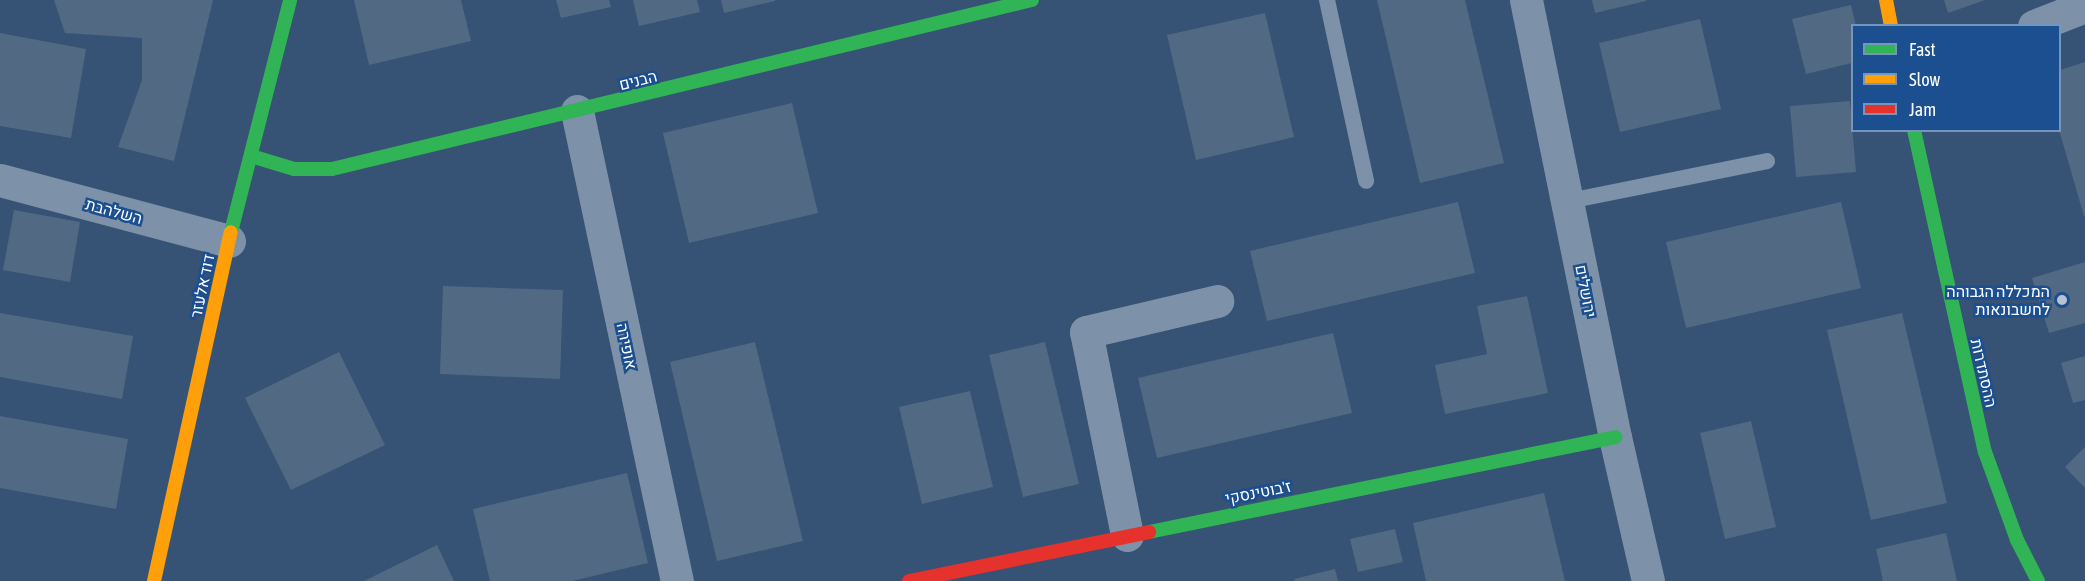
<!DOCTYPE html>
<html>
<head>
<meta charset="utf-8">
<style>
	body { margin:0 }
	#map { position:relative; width:2085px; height:581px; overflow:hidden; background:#365274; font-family:"Asap Condensed",Heebo,sans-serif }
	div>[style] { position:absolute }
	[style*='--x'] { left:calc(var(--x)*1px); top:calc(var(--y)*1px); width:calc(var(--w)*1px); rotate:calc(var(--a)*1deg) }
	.building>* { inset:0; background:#526984 }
	.lane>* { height:16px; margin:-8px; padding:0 8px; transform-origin:8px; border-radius:8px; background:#7d92a8 }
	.street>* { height:33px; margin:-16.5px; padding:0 16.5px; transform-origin:16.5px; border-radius:16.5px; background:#7d92a8 }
	.fast>* { height:14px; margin:-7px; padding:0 7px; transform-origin:7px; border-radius:7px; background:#30b455 }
	.slow>* { height:14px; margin:-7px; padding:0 7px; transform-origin:7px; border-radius:7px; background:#ff9f0a }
	.jam>* { height:14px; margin:-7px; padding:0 7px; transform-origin:7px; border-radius:7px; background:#e5322d }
	.dots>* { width:16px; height:16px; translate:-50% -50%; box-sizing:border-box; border:3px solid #1b4f8f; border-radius:50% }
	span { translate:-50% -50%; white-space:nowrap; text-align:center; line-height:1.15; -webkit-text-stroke:5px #1b4f8f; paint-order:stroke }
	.street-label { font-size:16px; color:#fff }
	.poi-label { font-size:16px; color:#fff }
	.right { translate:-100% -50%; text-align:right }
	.legend { position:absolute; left:1851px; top:24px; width:210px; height:108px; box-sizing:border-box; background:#1b4f8f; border:2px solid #7695bc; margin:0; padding:8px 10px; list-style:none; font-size:18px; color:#fff }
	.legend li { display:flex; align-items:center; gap:12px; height:30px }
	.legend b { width:30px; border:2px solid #7695bc }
</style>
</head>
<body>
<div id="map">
	<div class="building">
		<i style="clip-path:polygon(54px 0,213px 0,174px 161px,118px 147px,142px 80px,142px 38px,65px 33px)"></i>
		<i style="clip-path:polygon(354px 0,461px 0,471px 41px,369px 65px)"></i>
		<i style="clip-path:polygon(556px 0,609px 0,611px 7px,561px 18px)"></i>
		<i style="clip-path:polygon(633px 0,697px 0,700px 12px,639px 26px)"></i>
		<i style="clip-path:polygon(721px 0,775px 0,775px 1px,724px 13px)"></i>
		<i style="clip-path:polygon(1377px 0,1465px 0,1504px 163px,1420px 183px)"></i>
		<i style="clip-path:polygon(1592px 0,1646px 0,1646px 1px,1595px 13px)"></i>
		<i style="clip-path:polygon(1944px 0,1985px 0,1948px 13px)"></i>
		<i style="clip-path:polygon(1851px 5px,1856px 26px,1852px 26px,1852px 63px,1806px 74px,1792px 19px)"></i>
		<i style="clip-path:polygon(1265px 13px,1294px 137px,1196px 160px,1167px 35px)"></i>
		<i style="clip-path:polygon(1700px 19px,1721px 109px,1620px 132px,1599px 43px)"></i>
		<i style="clip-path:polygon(0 33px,86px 49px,71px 138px,0 126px)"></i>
		<i style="clip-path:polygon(2085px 62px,2085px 216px,2084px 216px,2059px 130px,2060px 70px)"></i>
		<i style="clip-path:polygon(1850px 101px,1856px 172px,1796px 177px,1790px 106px)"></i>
		<i style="clip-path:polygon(792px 103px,818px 213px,689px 243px,663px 133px)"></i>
		<i style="clip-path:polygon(1458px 202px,1475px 273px,1267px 321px,1250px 251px)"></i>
		<i style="clip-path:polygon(1841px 202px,1861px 288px,1686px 328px,1666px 242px)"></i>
		<i style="clip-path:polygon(14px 210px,80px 222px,70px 282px,3px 270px)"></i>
		<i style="clip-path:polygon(2085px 262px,2085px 323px,2049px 333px,2032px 278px)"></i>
		<i style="clip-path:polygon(443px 286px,563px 290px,560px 379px,440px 374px)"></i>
		<i style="clip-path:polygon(1527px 296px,1548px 393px,1445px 414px,1435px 365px,1487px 354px,1477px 306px)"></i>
		<i style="clip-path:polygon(0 313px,133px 336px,122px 399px,0 377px)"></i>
		<i style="clip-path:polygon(1902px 313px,1947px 503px,1871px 520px,1827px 330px)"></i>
		<i style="clip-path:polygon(1333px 333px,1352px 413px,1157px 458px,1138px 378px)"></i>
		<i style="clip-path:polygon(755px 342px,803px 541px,717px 561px,670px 362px)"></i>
		<i style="clip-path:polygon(1045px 342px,1079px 484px,1023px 497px,989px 355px)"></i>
		<i style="clip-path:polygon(339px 352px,385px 445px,291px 490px,245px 398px)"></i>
		<i style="clip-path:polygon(2085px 356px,2085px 400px,2073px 403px,2061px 363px)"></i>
		<i style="clip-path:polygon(970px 391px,993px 487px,922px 504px,899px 407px)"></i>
		<i style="clip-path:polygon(0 416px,128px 439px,116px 509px,0 488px)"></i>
		<i style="clip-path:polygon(1751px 421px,1776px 527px,1725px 539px,1700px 433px)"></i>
		<i style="clip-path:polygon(2085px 447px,2085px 488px,2065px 467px)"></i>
		<i style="clip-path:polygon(627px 473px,648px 563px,572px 581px,490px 581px,473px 509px)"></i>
		<i style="clip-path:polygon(1544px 493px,1565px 581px,1426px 581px,1413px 523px)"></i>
		<i style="clip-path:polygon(1395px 529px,1403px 562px,1358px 572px,1350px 539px)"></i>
		<i style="clip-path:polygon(1946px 533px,1957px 581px,1883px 581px,1876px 549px)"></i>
		<i style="clip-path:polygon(437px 545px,454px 581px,364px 581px)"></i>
		<i style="clip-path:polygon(1335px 569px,1338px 581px,1295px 581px,1294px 579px)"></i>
	</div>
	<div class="lane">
		<i style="--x:1327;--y:0;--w:185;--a:77.8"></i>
		<i style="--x:1569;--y:201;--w:202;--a:-11.4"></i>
	</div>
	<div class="street">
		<i style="--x:1526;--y:0;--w:446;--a:78.5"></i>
		<i style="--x:1615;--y:437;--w:148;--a:77.1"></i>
		<i style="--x:2034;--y:26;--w:55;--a:-21.4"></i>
		<i style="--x:577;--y:111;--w:481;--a:78"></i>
		<i style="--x:0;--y:180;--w:237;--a:14.9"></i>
		<i style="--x:1127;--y:535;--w:207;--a:-101.4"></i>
		<i style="--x:1086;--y:332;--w:135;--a:-13.3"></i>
	</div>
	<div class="fast">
		<i style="--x:1914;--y:130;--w:330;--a:77.6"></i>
		<i style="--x:1985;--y:452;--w:94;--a:70"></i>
		<i style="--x:2017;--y:540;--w:46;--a:62.9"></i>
		<i style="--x:251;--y:156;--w:45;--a:16.8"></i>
		<i style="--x:294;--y:169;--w:38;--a:0"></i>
		<i style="--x:332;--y:169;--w:720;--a:-13.57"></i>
		<i style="--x:231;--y:232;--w:239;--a:-75.7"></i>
		<i style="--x:1149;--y:532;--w:476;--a:-11.5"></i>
	</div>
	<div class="slow">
		<i style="--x:1886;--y:0;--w:26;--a:79"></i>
		<i style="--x:154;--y:581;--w:357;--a:-77.6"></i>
	</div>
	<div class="jam">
		<i style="--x:909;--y:581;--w:245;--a:-11.5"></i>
	</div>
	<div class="dots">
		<i style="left:2062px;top:300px;background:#b9c2ce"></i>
	</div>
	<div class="street-label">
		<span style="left:638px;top:80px;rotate:-14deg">הבנים</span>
		<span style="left:114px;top:211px;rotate:15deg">השלהבת</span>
		<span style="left:202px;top:286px;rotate:-78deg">דוד אלעזר</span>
		<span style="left:1586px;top:291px;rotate:79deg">ירושלים</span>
		<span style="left:627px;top:346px;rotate:78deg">אופירה</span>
		<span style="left:1984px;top:373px;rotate:77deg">ההסתדרות</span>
		<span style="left:1258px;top:492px;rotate:-11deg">ז'בוטינסקי</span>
	</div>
	<div class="poi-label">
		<span class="right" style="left:2050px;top:300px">המכללה הגבוהה<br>לחשבונאות</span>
	</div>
	<ul class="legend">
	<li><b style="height:8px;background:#30b455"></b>Fast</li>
	<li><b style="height:8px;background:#ff9f0a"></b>Slow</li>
	<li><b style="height:8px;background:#e5322d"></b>Jam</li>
	</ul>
</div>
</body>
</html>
